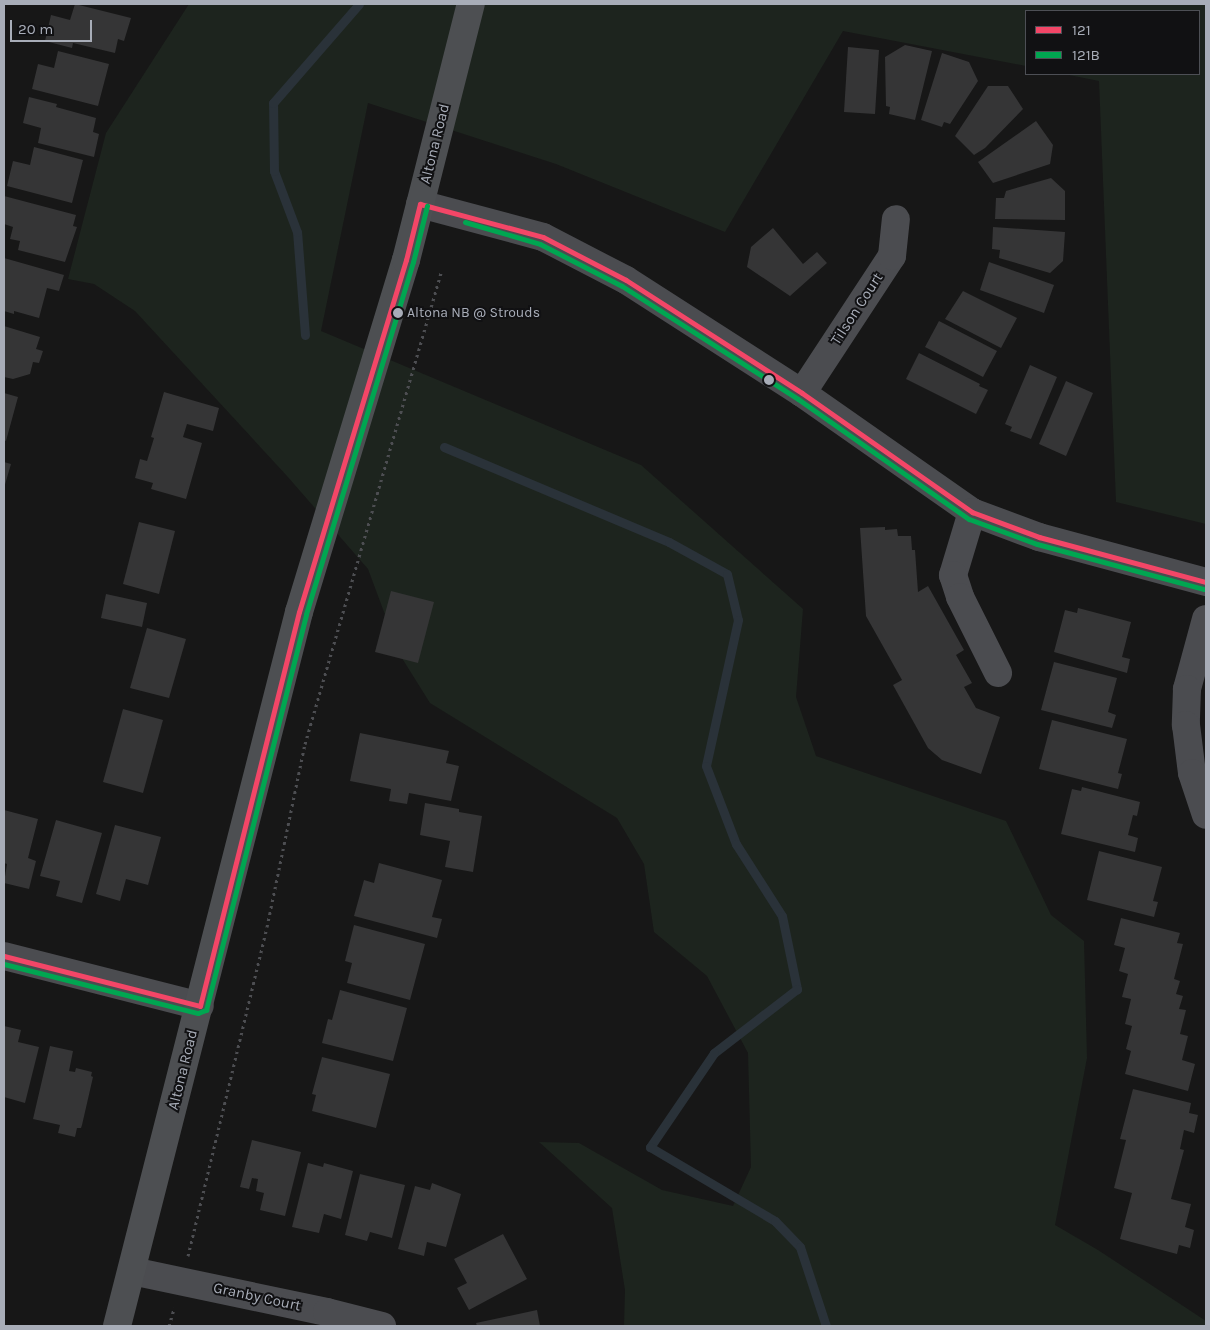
<!DOCTYPE html>
<html>
<head>
<meta charset="utf-8">
<style>
	body { margin:0 }
	#map { position:relative; width:1210px; height:1330px; overflow:hidden; background:#171717; font-family:Karla,sans-serif }
	div>[style] { position:absolute }
	[style*='--x'] { left:calc(var(--x)*1px); top:calc(var(--y)*1px); width:calc(var(--w)*1px); rotate:calc(var(--a)*1deg) }
	.green>* { inset:0; background:#1d241e }
	.stream>* { height:9px; margin:-4.5px; padding:0 4.5px; transform-origin:4.5px; border-radius:4.5px; background:#2a3239 }
	.building>* { inset:0; background:#353536 }
	.path>* { height:3px; margin-top:-1.5px; transform-origin:0; background:repeating-linear-gradient(90deg,#4d4e52 0 2.5px,transparent 0 6.5px) }
	.minor>* { height:28px; margin:-14px; padding:0 14px; transform-origin:14px; border-radius:14px; background:#4b4c50 }
	.major>* { height:28px; margin:-14px; padding:0 14px; transform-origin:14px; border-radius:14px; background:#4d4f52 }
	.bus-1>* { height:5px; margin:-2.5px; padding:0 2.5px; transform-origin:2.5px; border-radius:2.5px; background:#f34667 }
	.bus-2>* { height:5px; margin:-2.5px; padding:0 2.5px; transform-origin:2.5px; border-radius:2.5px; background:#00a651 }
	.dots>* { width:14px; height:14px; translate:-50% -50%; box-sizing:border-box; border:2px solid #111113; border-radius:50% }
	span { translate:-50% -50%; white-space:nowrap; text-align:center; line-height:1.15; -webkit-text-stroke:4px #111113; paint-order:stroke }
	.bus-label { font-size:14px; color:#a8adb8 }
	.left { translate:0 -50%; text-align:left }
	.street-label { font-size:15px; color:#a8adb8 }
	.frame { position:absolute; inset:0; border:5px solid #a8adb8; pointer-events:none }
	.legend { position:absolute; left:1025px; top:10px; width:175px; height:65px; box-sizing:border-box; background:#111113; border:1px solid #4d4f55; margin:0; padding:6px 9px; list-style:none; font-size:15px; color:#a8adb8 }
	.legend li { display:flex; align-items:center; gap:10px; height:25px }
	.legend b { width:25px; border:1px solid #4d4f55 }
	.scale { position:absolute; left:10px; top:20px; width:82px; height:22px; box-sizing:border-box; border:2px solid #a8adb8; border-top:0; padding-left:6px; font-size:15px; line-height:18px; white-space:nowrap; color:#a8adb8; -webkit-text-stroke:4px #111113; paint-order:stroke }
</style>
</head>
<body>
<div id="map">
	<div class="green">
		<i style="clip-path:polygon(189px 4px,1206px 4px,1206px 524px,1116px 502px,1099px 81px,1064px 74px,1199px 74px,1199px 11px,1026px 11px,1026px 66px,843px 31px,725px 232px,556px 164px,368px 103px,321px 331px,641px 465px,803px 609px,796px 697px,816px 756px,1006px 821px,1051px 915px,1084px 941px,1087px 1058px,1055px 1225px,1098px 1250px,1206px 1321px,1206px 1326px,624px 1326px,625px 1290px,612px 1208px,539px 1142px,579px 1143px,662px 1190px,733px 1206px,751px 1167px,748px 1053px,707px 976px,654px 932px,644px 864px,617px 818px,430px 703px,400px 655px,368px 569px,287px 476px,135px 311px,94px 284px,68px 279px,106px 133px)"></i>
	</div>
	<div class="stream">
		<i style="--x:305;--y:335;--w:103;--a:-94.4"></i>
		<i style="--x:297;--y:232;--w:65;--a:-110.7"></i>
		<i style="--x:274;--y:171;--w:68;--a:-90.8"></i>
		<i style="--x:273;--y:103;--w:131;--a:-49"></i>
		<i style="--x:444;--y:447;--w:244;--a:22.9"></i>
		<i style="--x:669;--y:542;--w:66;--a:28.9"></i>
		<i style="--x:727;--y:574;--w:47;--a:76.6"></i>
		<i style="--x:738;--y:620;--w:149;--a:102.4"></i>
		<i style="--x:706;--y:766;--w:84;--a:69"></i>
		<i style="--x:736;--y:844;--w:85;--a:57.4"></i>
		<i style="--x:782;--y:916;--w:75;--a:78.4"></i>
		<i style="--x:797;--y:989;--w:105;--a:142.4"></i>
		<i style="--x:714;--y:1053;--w:114;--a:124.2"></i>
		<i style="--x:650;--y:1147;--w:145;--a:30.6"></i>
		<i style="--x:775;--y:1221;--w:36;--a:46"></i>
		<i style="--x:800;--y:1247;--w:83;--a:71.8"></i>
	</div>
	<div class="building">
		<i style="clip-path:polygon(75px 4px,131px 18px,124px 41px,118px 39px,115px 53px,73px 43px,72px 48px,45px 41px,51px 15px,70px 20px)"></i>
		<i style="clip-path:polygon(905px 45px,932px 51px,915px 120px,889px 114px,890px 107px,886px 106px,885px 57px)"></i>
		<i style="clip-path:polygon(848px 47px,879px 50px,875px 114px,844px 112px)"></i>
		<i style="clip-path:polygon(58px 51px,109px 64px,98px 106px,32px 89px,38px 64px,54px 68px)"></i>
		<i style="clip-path:polygon(942px 53px,969px 62px,978px 81px,950px 124px,944px 122px,942px 127px,921px 120px)"></i>
		<i style="clip-path:polygon(988px 86px,1008px 86px,1023px 109px,985px 148px,974px 155px,955px 136px)"></i>
		<i style="clip-path:polygon(29px 97px,57px 104px,56px 107px,96px 118px,93px 132px,99px 134px,94px 157px,38px 143px,41px 128px,23px 123px)"></i>
		<i style="clip-path:polygon(1036px 121px,1053px 145px,1050px 164px,993px 183px,978px 162px)"></i>
		<i style="clip-path:polygon(34px 147px,83px 160px,72px 203px,7px 186px,13px 161px,30px 165px)"></i>
		<i style="clip-path:polygon(1051px 178px,1065px 191px,1065px 220px,995px 219px,996px 198px,1004px 198px,1006px 191px)"></i>
		<i style="clip-path:polygon(4px 196px,76px 215px,73px 226px,77px 227px,65px 262px,18px 250px,20px 241px,10px 239px,13px 227px,4px 224px)"></i>
		<i style="clip-path:polygon(993px 227px,1065px 232px,1063px 261px,1050px 273px,999px 258px,1000px 250px,992px 249px)"></i>
		<i style="clip-path:polygon(773px 228px,803px 264px,817px 252px,827px 263px,790px 296px,747px 267px,751px 247px)"></i>
		<i style="clip-path:polygon(4px 258px,64px 275px,59px 291px,47px 288px,39px 318px,14px 311px,14px 314px,4px 311px)"></i>
		<i style="clip-path:polygon(989px 262px,1054px 285px,1044px 313px,980px 290px)"></i>
		<i style="clip-path:polygon(963px 291px,1017px 318px,1001px 348px,945px 319px)"></i>
		<i style="clip-path:polygon(939px 321px,997px 351px,983px 377px,925px 347px)"></i>
		<i style="clip-path:polygon(4px 326px,40px 337px,36px 349px,43px 351px,39px 363px,33px 362px,30px 374px,13px 379px,4px 377px)"></i>
		<i style="clip-path:polygon(919px 353px,980px 384px,979px 386px,988px 390px,976px 414px,906px 379px)"></i>
		<i style="clip-path:polygon(1030px 365px,1057px 377px,1031px 439px,1010px 431px,1012px 427px,1005px 424px)"></i>
		<i style="clip-path:polygon(1066px 381px,1093px 393px,1066px 456px,1039px 444px)"></i>
		<i style="clip-path:polygon(164px 392px,219px 408px,213px 431px,187px 424px,183px 437px,202px 443px,186px 499px,151px 489px,153px 483px,135px 478px,140px 459px,147px 461px,154px 438px,151px 437px)"></i>
		<i style="clip-path:polygon(4px 393px,18px 397px,6px 441px,4px 440px)"></i>
		<i style="clip-path:polygon(4px 462px,11px 464px,4px 488px)"></i>
		<i style="clip-path:polygon(139px 522px,175px 531px,159px 594px,123px 584px)"></i>
		<i style="clip-path:polygon(885px 527px,885px 530px,897px 529px,898px 536px,911px 536px,912px 550px,915px 550px,918px 592px,928px 586px,964px 650px,956px 655px,972px 683px,964px 687px,976px 708px,1000px 717px,981px 774px,942px 760px,928px 748px,893px 685px,902px 680px,866px 616px,860px 528px)"></i>
		<i style="clip-path:polygon(391px 591px,434px 602px,418px 663px,375px 652px)"></i>
		<i style="clip-path:polygon(106px 594px,147px 603px,142px 627px,101px 618px)"></i>
		<i style="clip-path:polygon(1078px 608px,1131px 622px,1122px 657px,1130px 659px,1127px 673px,1054px 652px,1065px 610px,1077px 613px)"></i>
		<i style="clip-path:polygon(147px 628px,186px 639px,169px 698px,130px 688px)"></i>
		<i style="clip-path:polygon(1054px 662px,1117px 678px,1108px 712px,1116px 715px,1112px 728px,1041px 710px)"></i>
		<i style="clip-path:polygon(123px 709px,163px 720px,143px 793px,103px 782px)"></i>
		<i style="clip-path:polygon(1052px 720px,1127px 739px,1118px 773px,1122px 774px,1118px 789px,1039px 769px)"></i>
		<i style="clip-path:polygon(360px 733px,449px 751px,446px 763px,459px 766px,451px 801px,409px 793px,407px 804px,389px 801px,391px 789px,350px 781px)"></i>
		<i style="clip-path:polygon(1082px 787px,1140px 802px,1137px 816px,1133px 815px,1128px 835px,1138px 838px,1135px 852px,1061px 834px,1072px 789px,1081px 791px)"></i>
		<i style="clip-path:polygon(425px 803px,459px 809px,459px 812px,482px 816px,473px 872px,445px 867px,450px 841px,420px 835px)"></i>
		<i style="clip-path:polygon(4px 810px,38px 819px,28px 858px,36px 861px,29px 889px,4px 883px,7px 864px,4px 863px)"></i>
		<i style="clip-path:polygon(56px 820px,102px 833px,82px 903px,56px 896px,60px 881px,40px 876px)"></i>
		<i style="clip-path:polygon(115px 825px,161px 837px,148px 885px,126px 879px,120px 901px,96px 894px)"></i>
		<i style="clip-path:polygon(1099px 851px,1162px 867px,1153px 901px,1158px 902px,1154px 917px,1087px 900px)"></i>
		<i style="clip-path:polygon(379px 863px,442px 880px,432px 917px,442px 919px,437px 938px,354px 916px,364px 880px,374px 883px)"></i>
		<i style="clip-path:polygon(1121px 918px,1180px 933px,1177px 943px,1183px 944px,1174px 979px,1180px 981px,1176px 994px,1183px 996px,1179px 1009px,1186px 1010px,1180px 1034px,1188px 1036px,1182px 1060px,1195px 1064px,1188px 1091px,1125px 1074px,1131px 1051px,1126px 1049px,1132px 1026px,1125px 1024px,1131px 999px,1122px 997px,1128px 974px,1119px 971px,1125px 948px,1114px 945px)"></i>
		<i style="clip-path:polygon(354px 925px,425px 944px,410px 1000px,347px 983px,352px 963px,345px 961px)"></i>
		<i style="clip-path:polygon(340px 990px,407px 1008px,393px 1061px,322px 1043px,328px 1019px,332px 1020px)"></i>
		<i style="clip-path:polygon(4px 1026px,21px 1030px,18px 1042px,39px 1047px,25px 1103px,4px 1097px)"></i>
		<i style="clip-path:polygon(50px 1046px,73px 1051px,69px 1071px,75px 1072px,76px 1068px,92px 1072px,91px 1076px,93px 1077px,82px 1125px,81px 1128px,77px 1128px,75px 1137px,58px 1133px,60px 1125px,33px 1119px)"></i>
		<i style="clip-path:polygon(322px 1057px,390px 1074px,376px 1128px,312px 1111px,316px 1095px,312px 1094px)"></i>
		<i style="clip-path:polygon(1133px 1089px,1191px 1103px,1189px 1113px,1198px 1115px,1194px 1133px,1184px 1130px,1180px 1149px,1184px 1150px,1171px 1199px,1191px 1204px,1185px 1227px,1194px 1230px,1190px 1248px,1179px 1245px,1177px 1254px,1120px 1239px,1132px 1193px,1114px 1188px,1126px 1140px,1120px 1139px)"></i>
		<i style="clip-path:polygon(252px 1140px,301px 1152px,285px 1216px,260px 1210px,264px 1193px,256px 1191px,258px 1179px,252px 1178px,249px 1189px,240px 1187px)"></i>
		<i style="clip-path:polygon(308px 1163px,323px 1167px,324px 1163px,353px 1171px,341px 1219px,324px 1214px,319px 1233px,292px 1227px)"></i>
		<i style="clip-path:polygon(360px 1174px,405px 1185px,392px 1238px,370px 1232px,367px 1241px,345px 1235px)"></i>
		<i style="clip-path:polygon(432px 1183px,461px 1194px,446px 1247px,427px 1242px,424px 1256px,398px 1249px,415px 1186px,430px 1190px)"></i>
		<i style="clip-path:polygon(503px 1234px,527px 1279px,469px 1310px,457px 1288px,467px 1283px,454px 1259px)"></i>
		<i style="clip-path:polygon(537px 1310px,540px 1326px,477px 1326px,476px 1323px)"></i>
	</div>
	<div class="path">
		<i style="--x:188;--y:1256;--w:338;--a:-76.5"></i>
		<i style="--x:267;--y:927;--w:187;--a:-78.3"></i>
		<i style="--x:305;--y:744;--w:491;--a:-73.9"></i>
		<i style="--x:169;--y:1326;--w:19;--a:-74"></i>
	</div>
	<div class="minor">
		<i style="--x:420;--y:204;--w:127;--a:15"></i>
		<i style="--x:543;--y:237;--w:93;--a:27.4"></i>
		<i style="--x:626;--y:280;--w:209;--a:32.7"></i>
		<i style="--x:802;--y:393;--w:208;--a:35"></i>
		<i style="--x:972;--y:512;--w:72;--a:20.5"></i>
		<i style="--x:1039;--y:537;--w:173;--a:15.1"></i>
		<i style="--x:802;--y:393;--w:164;--a:-56.7"></i>
		<i style="--x:892;--y:256;--w:37;--a:-84"></i>
		<i style="--x:972;--y:512;--w:66;--a:106.8"></i>
		<i style="--x:953;--y:575;--w:23;--a:72"></i>
		<i style="--x:960;--y:597;--w:85;--a:63.4"></i>
		<i style="--x:1206;--y:619;--w:73;--a:105.2"></i>
		<i style="--x:1187;--y:689;--w:36;--a:92"></i>
		<i style="--x:1186;--y:725;--w:48;--a:82.9"></i>
		<i style="--x:1192;--y:773;--w:44;--a:71.6"></i>
		<i style="--x:4;--y:956;--w:202;--a:14.3"></i>
		<i style="--x:132;--y:1271;--w:199;--a:11.9"></i>
		<i style="--x:327;--y:1312;--w:57;--a:14.3"></i>
	</div>
	<div class="major">
		<i style="--x:117;--y:1326;--w:737;--a:-75.7"></i>
		<i style="--x:299;--y:612;--w:368;--a:-73.1"></i>
		<i style="--x:406;--y:260;--w:264;--a:-75.8"></i>
	</div>
	<div class="bus-1">
		<i style="--x:4;--y:956;--w:202;--a:14.3"></i>
		<i style="--x:200;--y:1006;--w:406;--a:-75.9"></i>
		<i style="--x:299;--y:612;--w:368;--a:-73.1"></i>
		<i style="--x:406;--y:260;--w:58;--a:-76"></i>
		<i style="--x:420;--y:204;--w:127;--a:15"></i>
		<i style="--x:543;--y:237;--w:93;--a:27.4"></i>
		<i style="--x:626;--y:280;--w:209;--a:32.7"></i>
		<i style="--x:802;--y:393;--w:208;--a:35"></i>
		<i style="--x:972;--y:512;--w:72;--a:20.5"></i>
		<i style="--x:1039;--y:537;--w:173;--a:15.1"></i>
	</div>
	<div class="bus-2">
		<i style="--x:465;--y:222;--w:78;--a:16.3"></i>
		<i style="--x:540;--y:244;--w:92;--a:27.1"></i>
		<i style="--x:622;--y:286;--w:209;--a:32.7"></i>
		<i style="--x:798;--y:399;--w:209;--a:35.1"></i>
		<i style="--x:969;--y:519;--w:72;--a:20.2"></i>
		<i style="--x:1037;--y:544;--w:173;--a:15.1"></i>
		<i style="--x:4;--y:964;--w:200;--a:14.2"></i>
		<i style="--x:198;--y:1013;--w:9;--a:-21"></i>
		<i style="--x:206;--y:1010;--w:408;--a:-75.8"></i>
		<i style="--x:306;--y:614;--w:368;--a:-73.1"></i>
		<i style="--x:413;--y:262;--w:58;--a:-76"></i>
	</div>
	<div class="dots">
		<i style="left:398px;top:313px;background:#a8adb8"></i>
		<i style="left:769px;top:380px;background:#a8adb8"></i>
	</div>
	<div class="bus-label">
		<span class="left" style="left:407px;top:313px">Altona NB @ Strouds</span>
	</div>
	<div class="street-label">
		<span style="left:435px;top:144px;rotate:-76deg">Altona Road</span>
		<span style="left:857px;top:309px;rotate:-57deg">Tilson Court</span>
		<span style="left:183px;top:1070px;rotate:-76deg">Altona Road</span>
		<span style="left:257px;top:1297px;rotate:12deg">Granby Court</span>
	</div>
	<div class="frame"></div>
	<ul class="legend">
	<li><b style="height:6px;background:#f34667"></b>121</li>
	<li><b style="height:6px;background:#00a651"></b>121B</li>
	</ul>
	<div class="scale">20 m</div>
</div>
</body>
</html>
